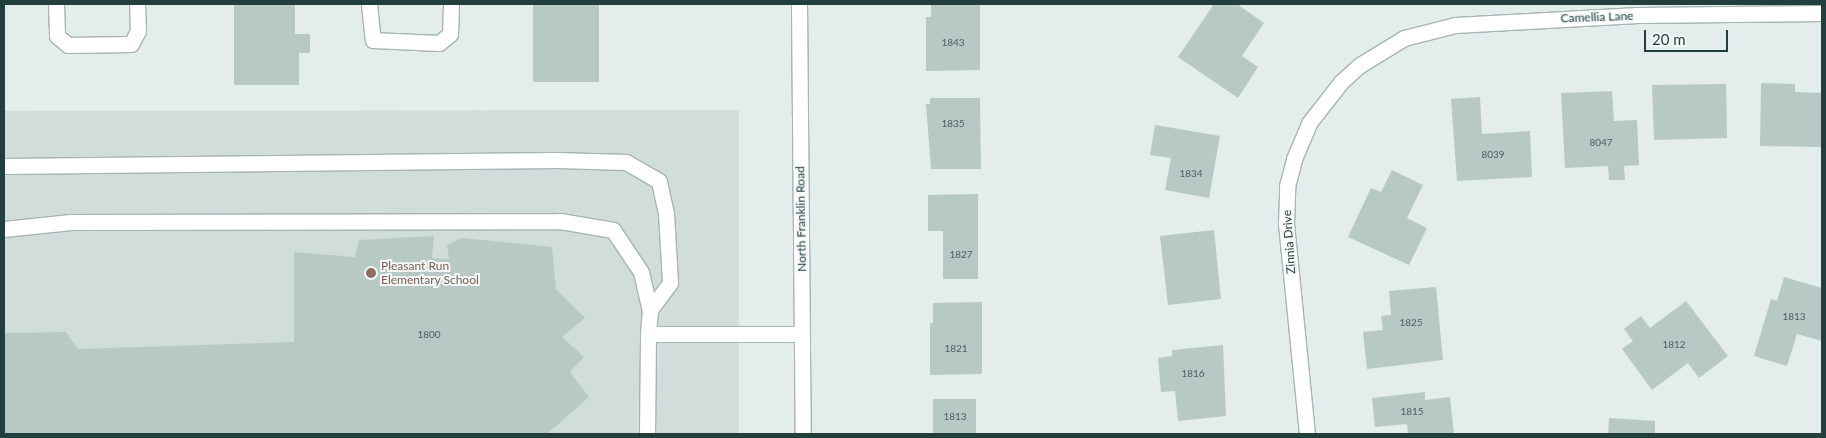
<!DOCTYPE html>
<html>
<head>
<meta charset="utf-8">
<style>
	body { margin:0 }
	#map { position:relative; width:1826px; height:438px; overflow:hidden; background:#e3edeb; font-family:Lato,sans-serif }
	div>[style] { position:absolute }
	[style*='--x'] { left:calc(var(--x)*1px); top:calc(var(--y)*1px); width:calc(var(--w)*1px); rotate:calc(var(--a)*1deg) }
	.built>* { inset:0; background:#d1ddda }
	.building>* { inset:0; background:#b8c8c5 }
	.roads { filter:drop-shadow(1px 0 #a5b5b4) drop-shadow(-1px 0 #a5b5b4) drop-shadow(0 1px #a5b5b4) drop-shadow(0 -1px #a5b5b4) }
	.service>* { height:15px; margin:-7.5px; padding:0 7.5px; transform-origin:7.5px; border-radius:7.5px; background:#fff }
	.minor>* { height:15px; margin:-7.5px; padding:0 7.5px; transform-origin:7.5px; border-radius:7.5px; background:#fff }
	.secondary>* { height:15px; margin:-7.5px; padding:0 7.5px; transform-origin:7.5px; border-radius:7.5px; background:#fff }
	.dots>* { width:14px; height:14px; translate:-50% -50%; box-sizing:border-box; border:2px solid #f4f9f8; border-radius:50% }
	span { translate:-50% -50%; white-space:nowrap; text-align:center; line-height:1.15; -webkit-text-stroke:4px #f4f9f8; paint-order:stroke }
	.number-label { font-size:10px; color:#486160 }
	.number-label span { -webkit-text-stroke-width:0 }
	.street-label { font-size:12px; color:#223f3e }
	.education-label { font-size:12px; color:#785e54 }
	.left { translate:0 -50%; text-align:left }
	.frame { position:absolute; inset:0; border:5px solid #223f3e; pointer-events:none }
	.scale { position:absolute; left:1644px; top:30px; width:84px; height:22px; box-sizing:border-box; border:2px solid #223f3e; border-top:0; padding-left:6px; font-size:15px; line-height:18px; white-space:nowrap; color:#223f3e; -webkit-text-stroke:4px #f4f9f8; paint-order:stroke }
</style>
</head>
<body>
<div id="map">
	<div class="built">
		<i style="clip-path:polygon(739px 110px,739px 434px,4px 434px,4px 111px)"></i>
	</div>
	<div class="building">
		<i style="clip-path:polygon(234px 4px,295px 5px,295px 34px,310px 34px,310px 53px,299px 53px,299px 85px,234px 85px)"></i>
		<i style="clip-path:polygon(533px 4px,599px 4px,599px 82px,533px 82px)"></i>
		<i style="clip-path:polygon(931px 4px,980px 4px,980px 70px,926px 71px,926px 17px,931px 17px)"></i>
		<i style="clip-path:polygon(1214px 4px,1237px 4px,1264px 23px,1242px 56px,1258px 67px,1238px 98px,1178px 57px)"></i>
		<i style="clip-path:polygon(1761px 83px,1795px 84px,1795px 92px,1822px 93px,1822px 147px,1760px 146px)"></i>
		<i style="clip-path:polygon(1726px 84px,1727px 138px,1654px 140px,1652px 85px)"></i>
		<i style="clip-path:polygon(1612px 91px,1614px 121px,1637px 120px,1639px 165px,1624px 166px,1625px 180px,1609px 180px,1608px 166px,1565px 168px,1561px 93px)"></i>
		<i style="clip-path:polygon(1480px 97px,1482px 134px,1530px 131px,1532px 177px,1457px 181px,1451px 99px)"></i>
		<i style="clip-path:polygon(930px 98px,980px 98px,981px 169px,931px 169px,926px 104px,930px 104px)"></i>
		<i style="clip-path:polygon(1155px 125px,1220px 136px,1209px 198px,1165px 190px,1171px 158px,1150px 155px)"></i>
		<i style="clip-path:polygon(1392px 170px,1423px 185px,1407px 218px,1427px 228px,1409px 265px,1348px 237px,1371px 188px,1381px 192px)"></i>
		<i style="clip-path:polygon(978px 194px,978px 279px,943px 279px,943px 231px,928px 231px,928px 195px)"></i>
		<i style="clip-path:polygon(1214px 230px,1221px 299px,1168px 305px,1160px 236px)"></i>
		<i style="clip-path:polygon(434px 236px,432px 258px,449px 259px,447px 245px,462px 238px,552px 247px,556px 289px,585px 318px,562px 337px,584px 357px,570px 372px,589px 397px,547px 434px,4px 434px,4px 333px,66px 332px,78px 349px,294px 342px,294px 252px,355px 257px,359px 240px)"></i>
		<i style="clip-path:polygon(1784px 277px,1822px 288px,1822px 341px,1797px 334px,1787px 366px,1754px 356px,1771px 299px,1777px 301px)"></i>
		<i style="clip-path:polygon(1436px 287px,1443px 360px,1367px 369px,1363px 332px,1383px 330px,1381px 316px,1391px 315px,1389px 291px)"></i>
		<i style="clip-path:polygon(1686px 301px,1728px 356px,1699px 378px,1688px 363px,1652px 390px,1622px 349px,1633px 341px,1624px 329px,1641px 316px,1650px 328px)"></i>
		<i style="clip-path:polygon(982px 302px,982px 374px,930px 375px,930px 323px,933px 323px,933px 303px)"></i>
		<i style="clip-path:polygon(1223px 345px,1226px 416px,1178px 421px,1175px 391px,1161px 392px,1158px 358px,1172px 356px,1172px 350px)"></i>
		<i style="clip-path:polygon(1425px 392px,1425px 400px,1450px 397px,1454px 434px,1408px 434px,1407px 424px,1375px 427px,1372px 398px)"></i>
		<i style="clip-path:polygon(933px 399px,976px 399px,976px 434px,933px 434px)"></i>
		<i style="clip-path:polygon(1609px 418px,1655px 421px,1655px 434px,1608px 434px)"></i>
	</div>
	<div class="roads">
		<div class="service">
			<i style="--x:4;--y:166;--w:553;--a:-0.62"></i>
			<i style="--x:557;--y:160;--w:69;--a:1.7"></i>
			<i style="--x:626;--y:162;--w:38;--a:30"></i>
			<i style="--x:659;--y:181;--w:33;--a:78"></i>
			<i style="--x:666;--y:213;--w:70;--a:86.7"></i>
			<i style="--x:670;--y:283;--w:34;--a:127"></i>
			<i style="--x:4;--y:229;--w:67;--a:-6"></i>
			<i style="--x:71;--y:222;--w:489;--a:-0.1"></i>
			<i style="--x:560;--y:221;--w:54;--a:9.6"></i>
			<i style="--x:613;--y:230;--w:50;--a:56.3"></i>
			<i style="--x:641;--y:272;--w:39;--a:77"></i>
			<i style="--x:650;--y:310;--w:24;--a:95"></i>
			<i style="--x:647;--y:434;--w:100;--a:-89.4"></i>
			<i style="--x:648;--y:334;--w:154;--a:0"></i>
		</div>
		<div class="minor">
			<i style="--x:56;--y:4;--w:32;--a:88"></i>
			<i style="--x:57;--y:36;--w:14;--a:39"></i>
			<i style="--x:68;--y:45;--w:63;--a:-0.9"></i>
			<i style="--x:131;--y:44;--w:15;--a:-62"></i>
			<i style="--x:138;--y:31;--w:27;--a:-92"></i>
			<i style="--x:369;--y:4;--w:36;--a:84"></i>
			<i style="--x:373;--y:40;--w:66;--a:2.6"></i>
			<i style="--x:439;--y:43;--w:14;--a:-39"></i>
			<i style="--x:450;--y:34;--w:30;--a:-88"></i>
			<i style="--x:1307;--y:434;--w:211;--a:-95.7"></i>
			<i style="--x:1286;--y:224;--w:38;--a:-88"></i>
			<i style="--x:1287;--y:186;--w:28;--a:-75"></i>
			<i style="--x:1294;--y:159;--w:39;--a:-67"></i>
			<i style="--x:1309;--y:123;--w:52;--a:-52"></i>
			<i style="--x:1341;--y:82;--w:25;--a:-42"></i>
			<i style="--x:1360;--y:65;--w:52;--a:-31.5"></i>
			<i style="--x:1404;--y:38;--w:53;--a:-14.3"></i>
			<i style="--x:1455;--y:25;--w:183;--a:-3.1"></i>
			<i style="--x:1638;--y:15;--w:184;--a:-0.6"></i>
		</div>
		<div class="secondary">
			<i style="--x:799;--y:4;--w:430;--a:89.5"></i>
		</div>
	</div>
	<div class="dots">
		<i style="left:371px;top:273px;background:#8d6e63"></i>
	</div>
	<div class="number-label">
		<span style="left:953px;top:43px">1843</span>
		<span style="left:953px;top:124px">1835</span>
		<span style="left:1601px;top:143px">8047</span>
		<span style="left:1493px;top:155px">8039</span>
		<span style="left:1191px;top:174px">1834</span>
		<span style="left:961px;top:255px">1827</span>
		<span style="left:1794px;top:317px">1813</span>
		<span style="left:1411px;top:323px">1825</span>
		<span style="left:429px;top:335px">1800</span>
		<span style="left:1674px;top:345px">1812</span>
		<span style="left:956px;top:349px">1821</span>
		<span style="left:1193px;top:374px">1816</span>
		<span style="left:1412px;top:412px">1815</span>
		<span style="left:955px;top:417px">1813</span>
	</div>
	<div class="street-label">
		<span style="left:1597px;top:17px;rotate:-2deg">Camellia Lane</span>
		<span style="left:801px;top:219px;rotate:-91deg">North Franklin Road</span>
		<span style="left:1289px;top:242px;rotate:-94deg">Zinnia Drive</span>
	</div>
	<div class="education-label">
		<span class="left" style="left:381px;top:273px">Pleasant Run<br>Elementary School</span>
	</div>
	<div class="frame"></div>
	<div class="scale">20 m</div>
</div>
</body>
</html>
